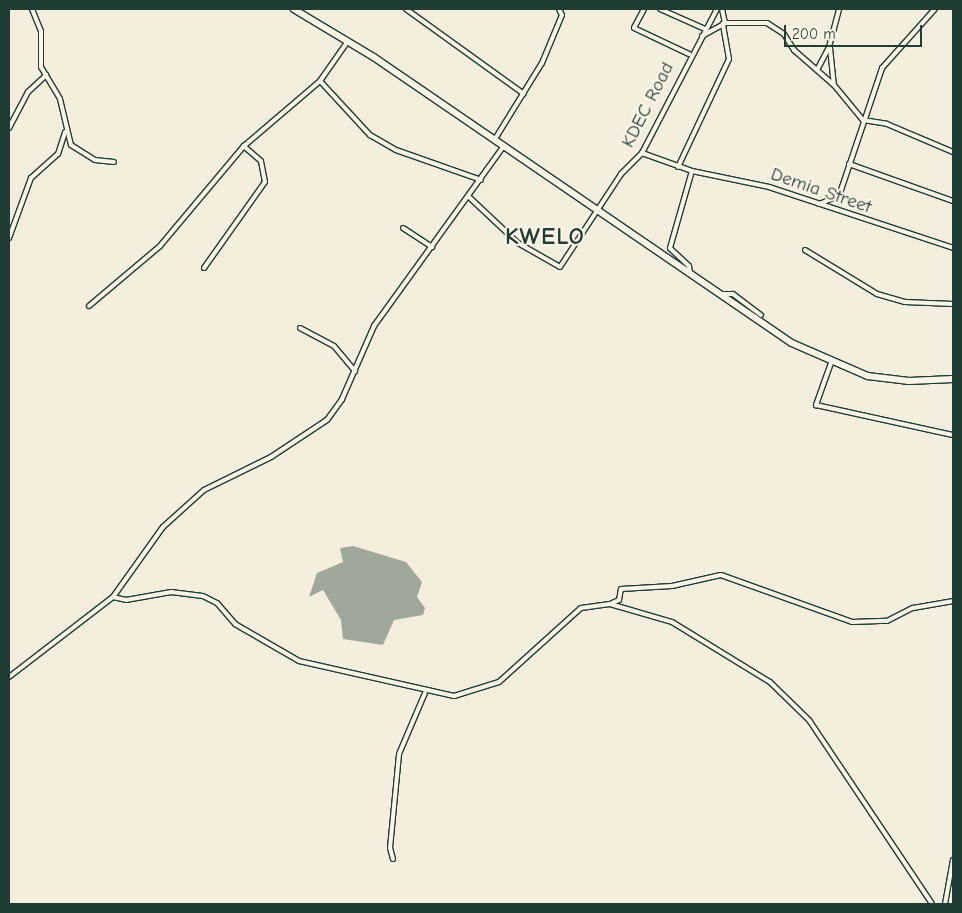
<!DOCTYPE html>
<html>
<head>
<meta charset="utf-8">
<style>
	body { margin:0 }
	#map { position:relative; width:962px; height:913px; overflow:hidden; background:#f3eede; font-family:"Comic Neue",sans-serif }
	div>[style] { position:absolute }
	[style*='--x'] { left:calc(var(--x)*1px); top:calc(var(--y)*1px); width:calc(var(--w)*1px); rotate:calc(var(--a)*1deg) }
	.water>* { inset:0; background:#a0a89b }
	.roads { filter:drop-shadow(1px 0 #1f3d34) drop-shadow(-1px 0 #1f3d34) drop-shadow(0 1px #1f3d34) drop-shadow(0 -1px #1f3d34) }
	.street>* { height:4px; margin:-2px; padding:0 2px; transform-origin:2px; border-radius:2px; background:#fcf5e5 }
	.primary>* { height:5.5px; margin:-2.75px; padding:0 2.75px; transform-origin:2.75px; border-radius:2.75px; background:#fcf5e5 }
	span { translate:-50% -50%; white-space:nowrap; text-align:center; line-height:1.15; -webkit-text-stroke:4px #fcf5e5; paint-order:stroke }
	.street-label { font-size:19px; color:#1f3d34 }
	.district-label { font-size:24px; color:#1f3d34; font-weight:700; letter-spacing:1px }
	.frame { position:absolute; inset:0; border:10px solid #1f3d34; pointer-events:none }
	.scale { position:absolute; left:784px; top:25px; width:138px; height:22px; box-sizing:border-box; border:2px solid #1f3d34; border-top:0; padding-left:6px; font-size:15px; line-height:18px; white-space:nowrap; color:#1f3d34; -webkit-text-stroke:4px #fcf5e5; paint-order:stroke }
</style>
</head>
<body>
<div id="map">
	<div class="water">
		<i style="clip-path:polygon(353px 546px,406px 562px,422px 582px,417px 597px,425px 608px,423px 615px,394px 620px,383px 645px,343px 639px,341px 620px,323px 590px,309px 597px,317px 573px,343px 562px,340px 548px)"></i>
	</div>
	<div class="roads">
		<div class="street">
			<i style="--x:32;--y:9;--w:24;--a:68"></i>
			<i style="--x:41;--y:31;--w:36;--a:90"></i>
			<i style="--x:41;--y:67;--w:37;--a:59"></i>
			<i style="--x:60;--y:99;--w:47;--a:76.6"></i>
			<i style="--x:71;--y:145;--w:28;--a:32"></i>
			<i style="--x:95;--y:160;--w:19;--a:6"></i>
			<i style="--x:406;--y:9;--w:145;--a:35.8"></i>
			<i style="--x:644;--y:9;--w:21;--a:118"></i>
			<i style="--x:634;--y:28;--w:61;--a:25.3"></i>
			<i style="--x:660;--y:9;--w:49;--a:24"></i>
			<i style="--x:722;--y:9;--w:14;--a:78"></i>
			<i style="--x:702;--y:36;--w:26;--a:-29"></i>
			<i style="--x:725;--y:23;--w:42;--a:0"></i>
			<i style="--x:767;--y:23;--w:20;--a:33"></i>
			<i style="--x:784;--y:34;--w:19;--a:58"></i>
			<i style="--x:794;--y:50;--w:53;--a:41.2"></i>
			<i style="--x:834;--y:85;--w:45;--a:50.4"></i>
			<i style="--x:863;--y:120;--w:24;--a:9"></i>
			<i style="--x:887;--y:124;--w:72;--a:23"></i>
			<i style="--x:830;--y:48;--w:37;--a:84"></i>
			<i style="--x:817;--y:70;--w:26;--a:-62"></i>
			<i style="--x:829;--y:47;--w:39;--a:-75"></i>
			<i style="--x:320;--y:81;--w:74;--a:47.2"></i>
			<i style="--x:370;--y:135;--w:30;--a:30"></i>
			<i style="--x:396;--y:150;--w:90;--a:19.4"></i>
			<i style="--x:9;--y:128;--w:41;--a:-62.2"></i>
			<i style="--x:28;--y:92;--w:25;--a:-43"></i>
			<i style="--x:495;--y:139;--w:89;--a:-58.3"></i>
			<i style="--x:542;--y:63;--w:52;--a:-67.4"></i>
			<i style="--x:562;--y:15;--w:7;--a:-117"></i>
			<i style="--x:642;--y:153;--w:53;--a:19.8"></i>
			<i style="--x:692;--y:171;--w:79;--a:11.7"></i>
			<i style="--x:769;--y:187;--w:194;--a:18.3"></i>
			<i style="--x:849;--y:164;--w:110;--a:19.6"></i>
			<i style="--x:678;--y:167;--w:119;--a:-64.7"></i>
			<i style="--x:729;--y:59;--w:36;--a:-100"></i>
			<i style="--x:469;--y:197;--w:67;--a:43.2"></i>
			<i style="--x:518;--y:243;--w:48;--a:29.7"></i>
			<i style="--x:560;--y:267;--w:111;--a:-56.7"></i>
			<i style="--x:621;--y:174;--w:30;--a:-45"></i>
			<i style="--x:642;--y:153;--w:162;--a:-62.5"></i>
			<i style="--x:819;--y:204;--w:22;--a:-22"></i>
			<i style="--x:839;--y:196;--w:135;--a:-71.4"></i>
			<i style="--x:882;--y:68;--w:79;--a:-48.1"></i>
			<i style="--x:403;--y:228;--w:35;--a:33"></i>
			<i style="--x:9;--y:238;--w:64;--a:-69.9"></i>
			<i style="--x:31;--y:178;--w:36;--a:-42"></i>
			<i style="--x:58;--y:154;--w:23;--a:-72"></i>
			<i style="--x:805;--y:250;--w:84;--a:31.4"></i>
			<i style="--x:877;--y:294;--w:29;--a:16"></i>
			<i style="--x:905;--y:302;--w:48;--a:2.4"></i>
			<i style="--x:204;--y:268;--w:105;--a:-54.7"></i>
			<i style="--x:265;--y:182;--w:21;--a:-101"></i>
			<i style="--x:261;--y:161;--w:23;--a:-139"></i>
			<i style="--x:690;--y:273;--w:7;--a:-98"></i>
			<i style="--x:689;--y:266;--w:26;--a:-137"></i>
			<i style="--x:670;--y:248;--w:80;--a:-74.1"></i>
			<i style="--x:721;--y:294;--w:12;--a:0"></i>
			<i style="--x:733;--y:294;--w:35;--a:37"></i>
			<i style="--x:89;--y:306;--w:93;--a:-40.2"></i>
			<i style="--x:160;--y:246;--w:131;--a:-50"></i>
			<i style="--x:244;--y:146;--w:100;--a:-40.5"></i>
			<i style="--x:320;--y:81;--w:49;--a:-55"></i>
			<i style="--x:300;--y:328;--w:38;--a:28"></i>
			<i style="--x:334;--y:346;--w:33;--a:50"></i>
			<i style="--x:831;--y:363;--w:45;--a:109.7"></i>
			<i style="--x:816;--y:405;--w:140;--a:12.4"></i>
			<i style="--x:113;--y:597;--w:13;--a:13"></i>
			<i style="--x:126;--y:600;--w:46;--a:-10.1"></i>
			<i style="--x:171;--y:592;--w:32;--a:7"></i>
			<i style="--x:203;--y:596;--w:16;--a:27"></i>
			<i style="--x:217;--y:603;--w:28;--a:49"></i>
			<i style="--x:235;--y:624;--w:74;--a:30"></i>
			<i style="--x:299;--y:661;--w:159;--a:12.7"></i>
			<i style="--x:454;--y:696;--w:47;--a:-17.3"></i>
			<i style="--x:499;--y:682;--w:110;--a:-42.1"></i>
			<i style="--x:581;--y:608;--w:29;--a:-8"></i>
			<i style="--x:610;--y:604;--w:65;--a:16.2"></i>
			<i style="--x:672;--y:622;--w:115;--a:31.5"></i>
			<i style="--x:770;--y:682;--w:54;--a:44.3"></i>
			<i style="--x:809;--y:720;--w:221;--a:56.2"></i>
			<i style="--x:610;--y:604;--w:10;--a:-24"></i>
			<i style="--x:619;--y:600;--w:11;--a:-80"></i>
			<i style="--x:621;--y:589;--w:51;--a:-3.4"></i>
			<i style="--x:672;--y:586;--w:50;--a:-12.7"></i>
			<i style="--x:721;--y:575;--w:139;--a:19.7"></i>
			<i style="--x:852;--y:622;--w:35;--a:-2"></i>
			<i style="--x:887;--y:621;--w:29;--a:-27"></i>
			<i style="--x:913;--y:608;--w:41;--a:-9.9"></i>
			<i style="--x:9;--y:677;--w:131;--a:-37.6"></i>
			<i style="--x:113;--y:597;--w:86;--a:-54.5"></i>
			<i style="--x:163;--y:527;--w:55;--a:-42.1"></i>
			<i style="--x:204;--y:490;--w:75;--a:-26.2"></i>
			<i style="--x:271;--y:457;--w:67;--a:-33.5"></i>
			<i style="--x:327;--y:420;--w:26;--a:-54"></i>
			<i style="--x:342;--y:399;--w:80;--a:-66.3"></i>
			<i style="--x:374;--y:326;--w:222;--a:-54.2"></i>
			<i style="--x:393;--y:859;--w:11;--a:-105"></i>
			<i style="--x:390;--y:848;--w:94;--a:-84.5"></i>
			<i style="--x:399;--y:754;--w:66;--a:-66.9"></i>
			<i style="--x:945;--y:904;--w:45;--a:-79.7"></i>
		</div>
		<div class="primary">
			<i style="--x:294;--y:9;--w:93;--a:31"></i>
			<i style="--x:374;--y:57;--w:506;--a:34.38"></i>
			<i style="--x:792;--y:343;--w:83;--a:23.5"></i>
			<i style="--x:868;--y:376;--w:41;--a:7"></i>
			<i style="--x:909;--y:381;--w:44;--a:-2.6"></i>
		</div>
	</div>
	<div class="street-label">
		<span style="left:648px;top:105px;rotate:-63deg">KDEC Road</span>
		<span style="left:821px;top:191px;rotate:19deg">Demia Street</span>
	</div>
	<div class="district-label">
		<span style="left:545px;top:237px">KWELO</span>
	</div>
	<div class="frame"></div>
	<div class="scale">200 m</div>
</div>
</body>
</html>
